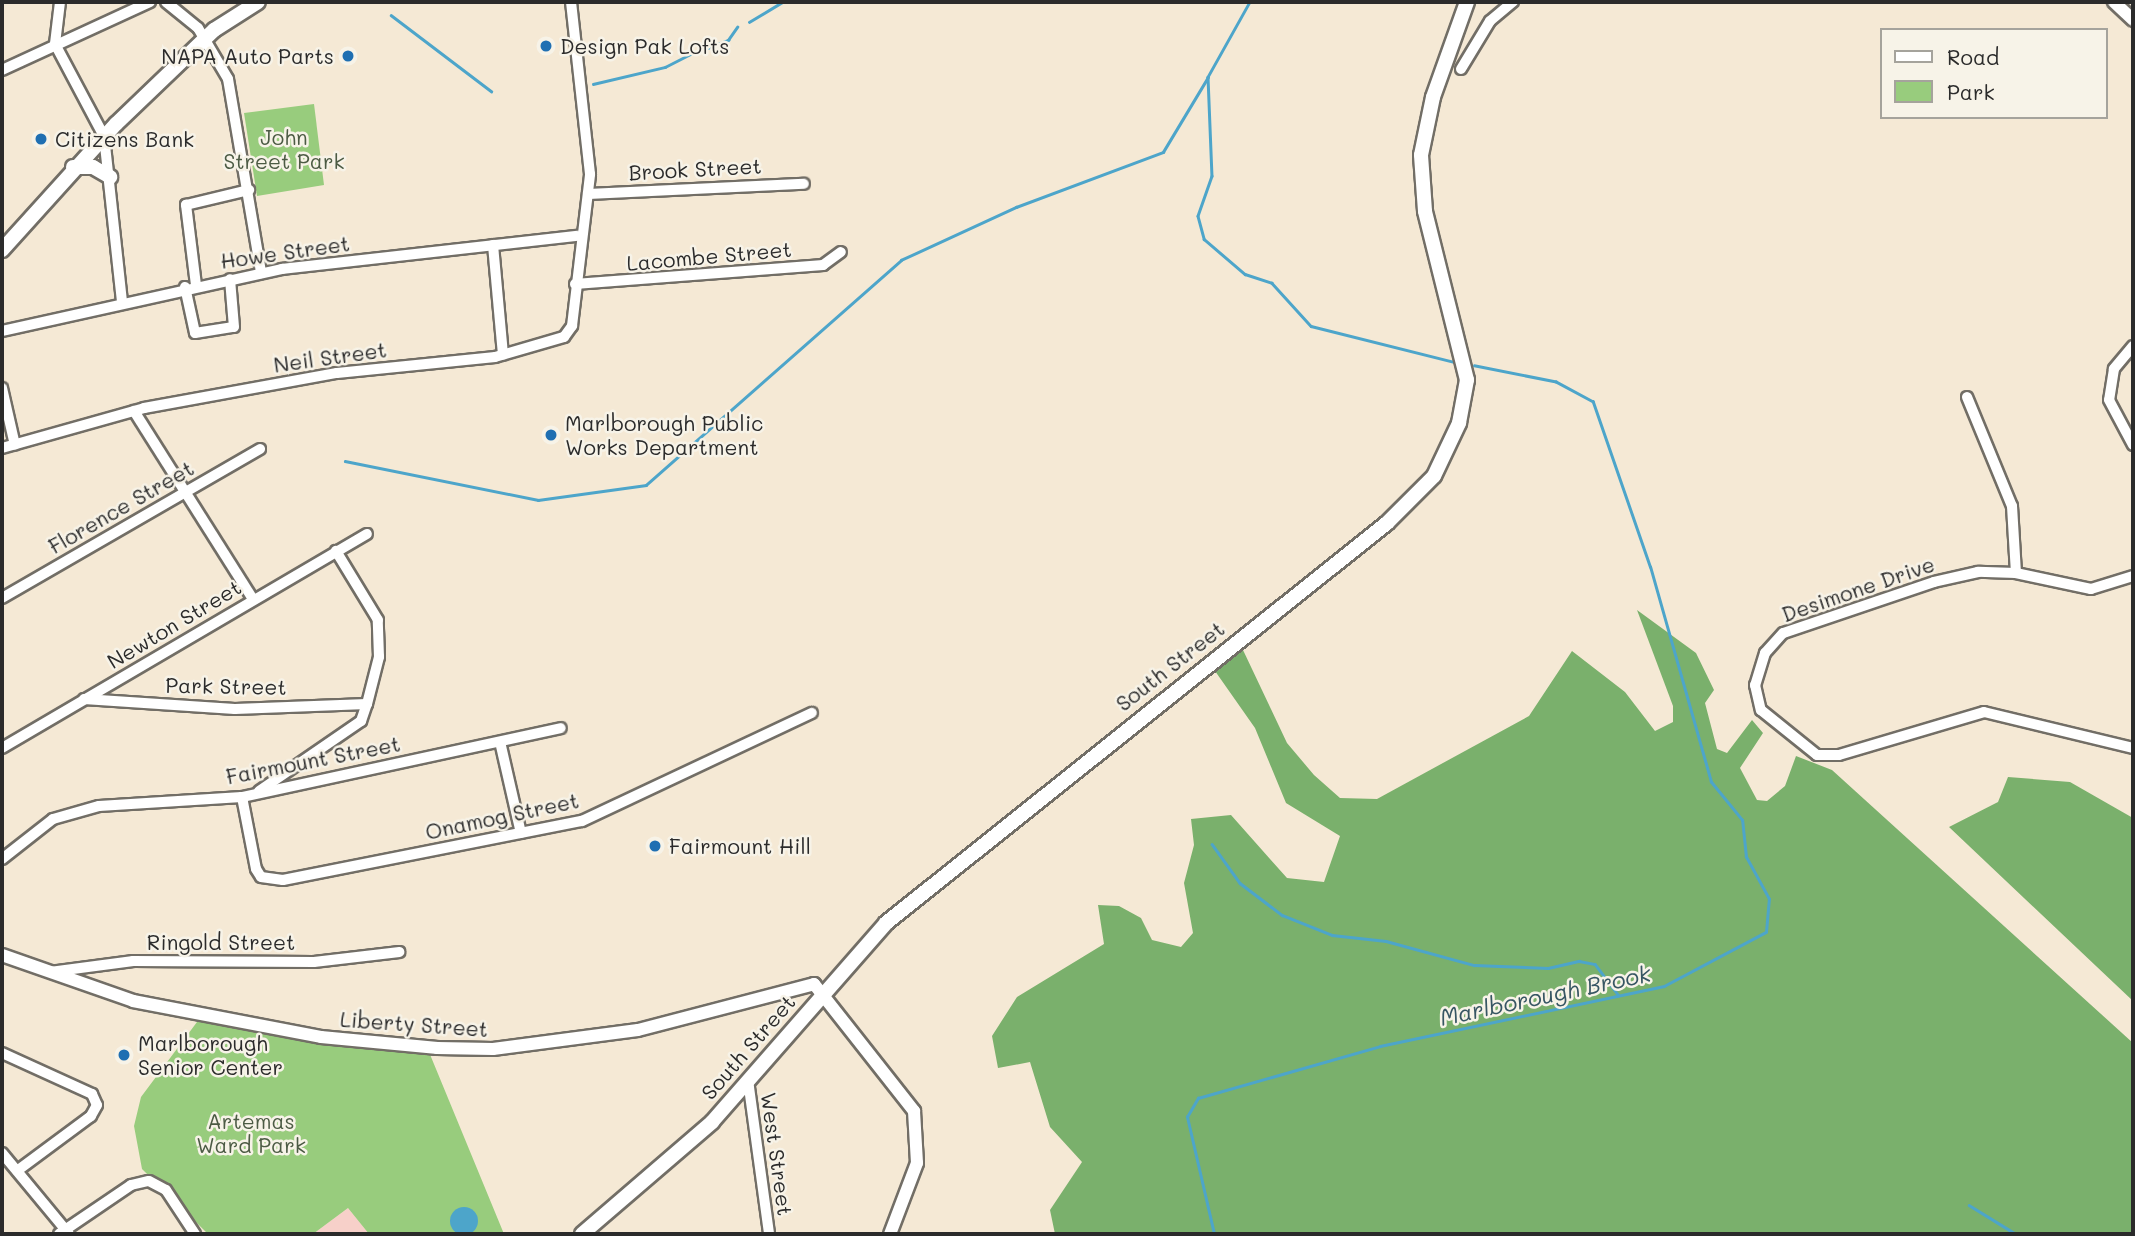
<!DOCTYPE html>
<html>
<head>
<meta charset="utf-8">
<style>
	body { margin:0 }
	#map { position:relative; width:2135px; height:1236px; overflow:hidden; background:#f5e9d5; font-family:Mali,sans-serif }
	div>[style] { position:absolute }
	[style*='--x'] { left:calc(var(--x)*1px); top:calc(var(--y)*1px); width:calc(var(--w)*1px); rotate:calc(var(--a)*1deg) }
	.built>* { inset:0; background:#f7d0c9 }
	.green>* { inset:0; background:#98cc7d }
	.forest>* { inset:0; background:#7ab06c }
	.water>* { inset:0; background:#4da5ca }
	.round { border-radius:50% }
	.stream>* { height:2.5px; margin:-1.25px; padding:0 1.25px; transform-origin:1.25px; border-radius:1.25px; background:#4da5ca }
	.roads { filter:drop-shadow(2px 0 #726e66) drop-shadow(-2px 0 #726e66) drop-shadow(0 2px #726e66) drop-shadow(0 -2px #726e66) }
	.minor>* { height:10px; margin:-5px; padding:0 5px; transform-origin:5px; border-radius:5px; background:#fff }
	.tertiary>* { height:12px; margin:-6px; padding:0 6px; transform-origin:6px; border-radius:6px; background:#fff }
	.secondary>* { height:14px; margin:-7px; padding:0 7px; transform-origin:7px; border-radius:7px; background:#fff }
	.dots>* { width:19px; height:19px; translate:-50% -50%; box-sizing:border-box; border:4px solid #f7f3e8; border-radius:50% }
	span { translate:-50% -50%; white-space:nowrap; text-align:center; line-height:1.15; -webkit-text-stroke:5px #f7f3e8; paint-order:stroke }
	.poi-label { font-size:21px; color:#2b2b2b }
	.left { translate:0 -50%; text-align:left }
	.right { translate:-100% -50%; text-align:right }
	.park-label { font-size:21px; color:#4c5b44 }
	.street-label { font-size:21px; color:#2b2b2b }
	.water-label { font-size:23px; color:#375663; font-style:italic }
	.frame { position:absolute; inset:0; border:4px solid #2b2b2b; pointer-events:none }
	.legend { position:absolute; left:1880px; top:28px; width:228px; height:91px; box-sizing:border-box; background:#f7f3e8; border:2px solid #a5a39c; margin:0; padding:9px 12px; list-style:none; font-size:21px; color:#2b2b2b }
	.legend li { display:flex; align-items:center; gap:14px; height:35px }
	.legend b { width:35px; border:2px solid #a5a39c }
</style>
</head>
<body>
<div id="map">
	<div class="built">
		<i style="clip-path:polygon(348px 1208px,369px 1234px,313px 1234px)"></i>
	</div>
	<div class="green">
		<i style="clip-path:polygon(314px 104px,324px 185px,257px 196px,244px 113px)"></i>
		<i style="clip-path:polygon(200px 1018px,315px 1041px,429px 1052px,504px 1234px,369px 1234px,348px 1208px,313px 1234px,208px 1234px,142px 1169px,134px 1126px,141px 1097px)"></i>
	</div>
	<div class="forest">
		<i style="clip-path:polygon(1637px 610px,1696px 653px,1714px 690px,1705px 703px,1717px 749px,1727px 753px,1752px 720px,1763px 733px,1740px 768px,1757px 800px,1767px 801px,1785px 786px,1796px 756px,1832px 770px,2133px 1043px,2133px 1234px,1055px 1234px,1050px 1210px,1082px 1162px,1050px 1127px,1030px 1062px,998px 1068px,992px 1036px,1017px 997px,1104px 944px,1098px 905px,1119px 906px,1141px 918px,1152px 940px,1181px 947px,1193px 933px,1184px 883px,1194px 845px,1191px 819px,1231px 815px,1287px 878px,1324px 882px,1340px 836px,1286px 803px,1255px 728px,1215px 671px,1243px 650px,1287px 743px,1314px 775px,1340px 798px,1377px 799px,1529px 716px,1572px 651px,1625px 692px,1655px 731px,1673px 722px,1673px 706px)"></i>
		<i style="clip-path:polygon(2008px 777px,2070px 782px,2133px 818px,2133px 1001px,1949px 827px,1998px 802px)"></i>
	</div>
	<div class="water">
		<i class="round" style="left:450px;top:1207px;width:28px;height:28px"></i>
	</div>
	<div class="stream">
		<i style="--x:1250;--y:2;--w:86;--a:119.2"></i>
		<i style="--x:1208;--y:77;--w:99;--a:87.7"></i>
		<i style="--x:1212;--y:176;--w:42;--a:109.3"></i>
		<i style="--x:1198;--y:216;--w:24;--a:75"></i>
		<i style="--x:1204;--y:239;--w:54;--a:40.5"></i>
		<i style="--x:1245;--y:274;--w:28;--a:18"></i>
		<i style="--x:1272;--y:283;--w:58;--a:47.8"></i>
		<i style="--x:1311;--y:326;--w:152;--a:14.1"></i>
		<i style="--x:391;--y:15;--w:126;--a:37.2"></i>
		<i style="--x:749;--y:22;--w:39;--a:-31"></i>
		<i style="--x:708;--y:48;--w:22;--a:-22"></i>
		<i style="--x:728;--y:40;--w:16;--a:-55"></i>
		<i style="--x:593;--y:84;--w:74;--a:-13.3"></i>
		<i style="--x:665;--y:67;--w:33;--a:-27"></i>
		<i style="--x:345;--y:461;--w:197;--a:11.4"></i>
		<i style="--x:538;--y:500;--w:109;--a:-7.9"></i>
		<i style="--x:646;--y:485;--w:340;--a:-41.4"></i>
		<i style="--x:901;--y:260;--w:127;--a:-24.7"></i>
		<i style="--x:1016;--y:207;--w:157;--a:-20.5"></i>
		<i style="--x:1163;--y:152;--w:87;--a:-59"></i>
		<i style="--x:1212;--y:844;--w:48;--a:54.3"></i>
		<i style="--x:1240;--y:883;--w:53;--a:37.3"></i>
		<i style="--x:1282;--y:915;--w:54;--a:21.8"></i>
		<i style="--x:1332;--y:935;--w:54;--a:6.3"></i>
		<i style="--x:1386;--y:941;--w:91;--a:15.3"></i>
		<i style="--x:1474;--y:965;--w:74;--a:2.3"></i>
		<i style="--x:1548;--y:968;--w:32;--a:-13"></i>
		<i style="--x:1579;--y:961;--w:16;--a:11"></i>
		<i style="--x:1595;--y:964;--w:39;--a:53"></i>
		<i style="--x:1969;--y:1205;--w:55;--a:31.7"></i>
		<i style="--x:1214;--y:1234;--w:120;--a:-103"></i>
		<i style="--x:1187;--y:1117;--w:22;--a:-60"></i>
		<i style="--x:1198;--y:1098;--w:189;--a:-15.9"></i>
		<i style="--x:1380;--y:1046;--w:290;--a:-11.9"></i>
		<i style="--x:1664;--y:986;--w:115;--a:-27.9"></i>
		<i style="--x:1766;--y:932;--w:33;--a:-85"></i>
		<i style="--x:1769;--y:899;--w:48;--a:-118.7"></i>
		<i style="--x:1746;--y:857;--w:37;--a:-96"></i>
		<i style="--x:1742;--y:820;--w:49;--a:-129.2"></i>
		<i style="--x:1711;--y:782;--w:223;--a:-105.8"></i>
		<i style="--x:1650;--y:567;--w:175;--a:-109.1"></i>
		<i style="--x:1593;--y:402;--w:42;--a:-151.6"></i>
		<i style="--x:1556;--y:382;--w:83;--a:-168.8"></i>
	</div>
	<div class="roads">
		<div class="minor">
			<i style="--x:60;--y:2;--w:42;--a:96.8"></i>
			<i style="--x:55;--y:44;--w:104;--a:62"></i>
			<i style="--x:104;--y:136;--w:166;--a:83.8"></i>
			<i style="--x:166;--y:2;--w:41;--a:39.1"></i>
			<i style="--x:198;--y:28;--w:59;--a:59.5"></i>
			<i style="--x:228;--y:79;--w:197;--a:80.3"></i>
			<i style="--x:1461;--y:69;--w:56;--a:-58.9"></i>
			<i style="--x:1490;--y:21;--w:30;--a:-40"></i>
			<i style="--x:2;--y:70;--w:163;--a:-24.7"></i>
			<i style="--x:588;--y:194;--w:216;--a:-2.7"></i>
			<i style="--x:493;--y:245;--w:110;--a:84.8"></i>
			<i style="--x:575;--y:284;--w:249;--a:-4.4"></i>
			<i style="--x:823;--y:265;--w:22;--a:-36"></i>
			<i style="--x:196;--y:285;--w:81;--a:-97.1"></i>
			<i style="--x:186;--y:205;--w:65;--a:-13.4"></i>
			<i style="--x:185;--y:287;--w:47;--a:77.7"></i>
			<i style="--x:195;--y:333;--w:39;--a:-9"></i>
			<i style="--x:234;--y:327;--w:48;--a:-94.8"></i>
			<i style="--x:2;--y:331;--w:287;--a:-12.5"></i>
			<i style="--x:282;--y:269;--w:297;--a:-6.4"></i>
			<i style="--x:2133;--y:346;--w:30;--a:130"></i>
			<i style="--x:2114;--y:369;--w:31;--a:99"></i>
			<i style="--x:2109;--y:400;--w:51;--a:61.9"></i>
			<i style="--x:2;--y:388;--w:58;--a:77.2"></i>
			<i style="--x:1967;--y:397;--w:118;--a:67.6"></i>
			<i style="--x:2012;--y:506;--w:67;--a:86.6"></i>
			<i style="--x:134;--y:411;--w:222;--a:57.7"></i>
			<i style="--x:2;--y:448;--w:148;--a:-15.7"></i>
			<i style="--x:144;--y:408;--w:196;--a:-10.3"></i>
			<i style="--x:337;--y:373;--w:159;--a:-5.8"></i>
			<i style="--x:495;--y:357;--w:72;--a:-16.2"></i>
			<i style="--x:564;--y:337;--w:14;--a:-54"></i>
			<i style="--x:572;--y:326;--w:153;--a:-83.2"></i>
			<i style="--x:590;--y:174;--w:173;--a:-96.3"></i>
			<i style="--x:2133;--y:576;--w:44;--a:162.8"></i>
			<i style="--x:2091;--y:589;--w:77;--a:-168"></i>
			<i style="--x:2016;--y:573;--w:38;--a:-178"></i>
			<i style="--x:1978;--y:572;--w:45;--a:167.2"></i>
			<i style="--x:1934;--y:582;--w:159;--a:161.3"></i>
			<i style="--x:1783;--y:633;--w:27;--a:132"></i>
			<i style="--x:1765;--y:653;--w:34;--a:107"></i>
			<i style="--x:1755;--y:685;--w:26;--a:77"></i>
			<i style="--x:1761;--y:710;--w:72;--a:38.8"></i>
			<i style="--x:1817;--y:755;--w:22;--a:0"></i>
			<i style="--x:1839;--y:755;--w:151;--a:-16.5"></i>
			<i style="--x:1984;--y:712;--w:153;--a:13.6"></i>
			<i style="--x:2;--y:598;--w:298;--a:-30"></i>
			<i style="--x:84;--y:699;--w:151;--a:3.8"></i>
			<i style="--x:235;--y:709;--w:132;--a:-2.2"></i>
			<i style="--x:501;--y:746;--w:89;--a:77.1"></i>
			<i style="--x:2;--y:748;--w:423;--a:-30.4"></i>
			<i style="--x:259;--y:791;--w:124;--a:-34.5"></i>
			<i style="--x:361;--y:721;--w:18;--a:-71"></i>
			<i style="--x:367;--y:704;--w:49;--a:-75.7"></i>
			<i style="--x:379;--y:657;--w:37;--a:-92"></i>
			<i style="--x:378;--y:620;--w:81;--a:-121.3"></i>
			<i style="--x:242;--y:797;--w:73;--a:79"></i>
			<i style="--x:256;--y:869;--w:9;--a:58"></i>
			<i style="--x:261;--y:877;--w:22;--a:8"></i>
			<i style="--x:283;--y:880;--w:305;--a:-11.2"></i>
			<i style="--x:582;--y:821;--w:254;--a:-25.2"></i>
			<i style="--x:2;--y:859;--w:65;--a:-38.1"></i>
			<i style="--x:53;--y:819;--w:48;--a:-15.8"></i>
			<i style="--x:99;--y:806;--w:143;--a:-3.6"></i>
			<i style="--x:242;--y:797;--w:326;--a:-12.2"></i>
			<i style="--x:50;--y:972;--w:84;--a:-7.5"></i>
			<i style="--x:133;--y:961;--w:181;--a:0.3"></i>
			<i style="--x:314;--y:962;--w:86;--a:-6.7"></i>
			<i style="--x:2;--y:1053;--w:99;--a:24.5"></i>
			<i style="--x:92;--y:1094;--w:12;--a:66"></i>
			<i style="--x:97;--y:1105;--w:13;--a:119"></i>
			<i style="--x:91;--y:1116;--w:92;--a:143.4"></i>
			<i style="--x:748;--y:1080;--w:155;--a:82.2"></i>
			<i style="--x:2;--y:1153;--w:105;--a:50.4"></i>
			<i style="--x:59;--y:1234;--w:87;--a:-34.2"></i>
			<i style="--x:131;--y:1185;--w:18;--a:-13"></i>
			<i style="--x:149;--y:1181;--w:19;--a:28"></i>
			<i style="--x:166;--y:1190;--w:53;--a:56.6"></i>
		</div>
		<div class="tertiary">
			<i style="--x:2114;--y:2;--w:26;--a:43"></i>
			<i style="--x:2;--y:955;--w:139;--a:19.3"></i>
			<i style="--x:133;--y:1001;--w:191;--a:10.8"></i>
			<i style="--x:321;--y:1037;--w:117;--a:5.4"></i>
			<i style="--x:437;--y:1048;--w:56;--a:1"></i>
			<i style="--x:493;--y:1049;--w:146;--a:-7.5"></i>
			<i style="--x:638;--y:1030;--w:182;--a:-14.6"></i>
			<i style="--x:814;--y:984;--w:162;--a:51.8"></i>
			<i style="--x:914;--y:1111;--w:52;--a:86.7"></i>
			<i style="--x:917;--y:1163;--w:76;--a:110.8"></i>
		</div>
		<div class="secondary">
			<i style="--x:73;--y:167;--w:20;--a:0"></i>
			<i style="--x:93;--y:167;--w:20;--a:30"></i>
			<i style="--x:2;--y:250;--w:170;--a:-47.9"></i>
			<i style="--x:116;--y:124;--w:136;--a:-43.8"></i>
			<i style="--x:214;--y:30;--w:52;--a:-32.5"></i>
			<i style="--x:582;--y:1234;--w:172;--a:-40.7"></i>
			<i style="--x:712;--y:1122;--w:264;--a:-48.8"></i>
			<i style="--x:886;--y:923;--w:641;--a:-38.6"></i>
			<i style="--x:1387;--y:523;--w:66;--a:-45"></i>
			<i style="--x:1434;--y:476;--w:59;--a:-64.7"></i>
			<i style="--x:1459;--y:423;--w:44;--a:-79.5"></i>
			<i style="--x:1467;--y:380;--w:174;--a:-104"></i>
			<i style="--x:1425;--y:211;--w:56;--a:-94.1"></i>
			<i style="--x:1421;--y:155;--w:59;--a:-78.3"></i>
			<i style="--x:1433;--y:97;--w:101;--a:-70.3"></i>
		</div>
	</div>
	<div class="dots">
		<i style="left:546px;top:46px;background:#1f6fb2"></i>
		<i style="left:348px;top:56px;background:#1f6fb2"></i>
		<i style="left:41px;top:139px;background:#1f6fb2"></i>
		<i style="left:551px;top:435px;background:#1f6fb2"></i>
		<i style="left:655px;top:846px;background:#1f6fb2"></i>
		<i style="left:124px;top:1055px;background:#1f6fb2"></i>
	</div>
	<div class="poi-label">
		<span class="left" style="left:560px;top:46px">Design Pak Lofts</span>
		<span class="right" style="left:334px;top:56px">NAPA Auto Parts</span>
		<span class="left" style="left:55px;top:139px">Citizens Bank</span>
		<span class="left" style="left:565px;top:435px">Marlborough Public<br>Works Department</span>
		<span class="left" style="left:669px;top:846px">Fairmount Hill</span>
		<span class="left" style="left:138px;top:1055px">Marlborough<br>Senior Center</span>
	</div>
	<div class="park-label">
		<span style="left:284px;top:149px">John<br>Street Park</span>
		<span style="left:251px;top:1133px">Artemas<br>Ward Park</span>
	</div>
	<div class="street-label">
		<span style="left:695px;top:169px;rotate:-3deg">Brook Street</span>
		<span style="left:285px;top:252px;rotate:-8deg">Howe Street</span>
		<span style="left:709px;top:256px;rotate:-5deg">Lacombe Street</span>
		<span style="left:330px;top:357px;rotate:-8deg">Neil Street</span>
		<span style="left:121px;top:507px;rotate:-30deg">Florence Street</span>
		<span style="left:1858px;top:589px;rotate:-19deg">Desimone Drive</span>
		<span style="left:174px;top:624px;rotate:-31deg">Newton Street</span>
		<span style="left:1170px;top:666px;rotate:-38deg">South Street</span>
		<span style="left:226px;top:686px;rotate:1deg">Park Street</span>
		<span style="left:313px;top:760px;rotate:-11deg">Fairmount Street</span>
		<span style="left:502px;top:816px;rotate:-12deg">Onamog Street</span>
		<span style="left:221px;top:942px">Ringold Street</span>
		<span style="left:414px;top:1024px;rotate:4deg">Liberty Street</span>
		<span style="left:748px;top:1047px;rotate:-49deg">South Street</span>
		<span style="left:777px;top:1154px;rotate:82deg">West Street</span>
	</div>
	<div class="water-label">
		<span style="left:1545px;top:995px;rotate:-12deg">Marlborough Brook</span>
	</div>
	<div class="frame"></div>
	<ul class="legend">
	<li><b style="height:9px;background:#fff"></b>Road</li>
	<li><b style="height:19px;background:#98cc7d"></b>Park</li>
	</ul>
</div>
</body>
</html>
